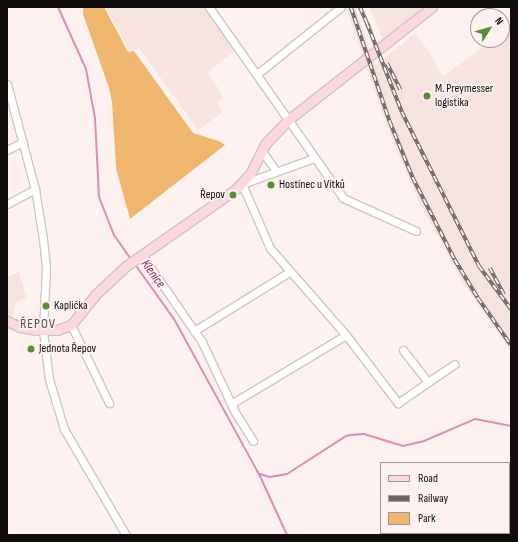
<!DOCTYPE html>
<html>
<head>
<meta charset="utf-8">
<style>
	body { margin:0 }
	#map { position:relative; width:518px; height:542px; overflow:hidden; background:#fdf2ef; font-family:"Sofia Sans Condensed",sans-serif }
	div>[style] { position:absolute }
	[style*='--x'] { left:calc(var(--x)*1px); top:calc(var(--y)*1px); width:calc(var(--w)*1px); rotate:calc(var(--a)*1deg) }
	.built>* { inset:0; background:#f7e4e0 }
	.green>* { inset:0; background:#efb76e }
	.stream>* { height:2px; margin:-1px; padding:0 1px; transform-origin:1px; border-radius:1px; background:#e08cb8 }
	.roads { filter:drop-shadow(1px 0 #d0c5c3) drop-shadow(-1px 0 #d0c5c3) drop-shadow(0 1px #d0c5c3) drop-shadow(0 -1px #d0c5c3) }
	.street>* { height:7px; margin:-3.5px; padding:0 3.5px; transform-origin:3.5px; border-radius:3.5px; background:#fff }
	.secondary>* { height:9px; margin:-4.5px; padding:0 4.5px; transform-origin:4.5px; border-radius:4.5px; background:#fdd8df }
	.rail>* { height:3.5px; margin-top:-1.75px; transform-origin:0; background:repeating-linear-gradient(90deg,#fdf2ef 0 6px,#6c6564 0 12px); box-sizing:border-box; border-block:1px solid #6c6564 }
	.dots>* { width:11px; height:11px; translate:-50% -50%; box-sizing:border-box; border:2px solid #fdf2ef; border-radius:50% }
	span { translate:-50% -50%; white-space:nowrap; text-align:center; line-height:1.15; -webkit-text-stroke:4px #fdf2ef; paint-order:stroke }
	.poi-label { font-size:12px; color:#110d0d }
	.left { translate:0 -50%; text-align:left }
	.right { translate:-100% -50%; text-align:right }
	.water-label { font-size:13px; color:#8a2964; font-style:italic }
	.quarter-label { font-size:14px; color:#59504e; letter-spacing:1px }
	.frame { position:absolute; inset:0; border:8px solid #110d0d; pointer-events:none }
	.legend { position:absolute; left:380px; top:462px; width:130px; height:72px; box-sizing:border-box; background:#fdf2ef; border:1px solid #9f9695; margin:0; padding:5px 7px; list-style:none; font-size:12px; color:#110d0d }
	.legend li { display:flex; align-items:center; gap:8px; height:20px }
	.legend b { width:20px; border:1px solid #9f9695 }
	.north { position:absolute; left:470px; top:8px; width:40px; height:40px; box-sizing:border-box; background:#fdf2ef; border:1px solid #9f9695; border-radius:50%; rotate:53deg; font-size:11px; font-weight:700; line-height:16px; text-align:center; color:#110d0d }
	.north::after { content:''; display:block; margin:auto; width:14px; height:18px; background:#549232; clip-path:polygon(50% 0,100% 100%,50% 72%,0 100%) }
</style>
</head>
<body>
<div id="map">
	<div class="built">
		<i style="clip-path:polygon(106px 7px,206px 7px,235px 51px,208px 72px,223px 96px,217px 102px,223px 112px,198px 130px,139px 48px,129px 52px)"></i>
		<i style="clip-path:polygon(346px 7px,355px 7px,375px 65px,415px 34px,430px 53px,443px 77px,491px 40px,502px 40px,502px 32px,511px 25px,511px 352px,462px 281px,418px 200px,386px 124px)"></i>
		<i style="clip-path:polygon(369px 7px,423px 7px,383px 39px)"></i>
		<i style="clip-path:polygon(19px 272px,27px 298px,16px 302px,12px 318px,7px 313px,7px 277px)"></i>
	</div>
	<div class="green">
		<i style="clip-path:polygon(83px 7px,104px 7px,128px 52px,134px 51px,193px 133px,219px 141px,225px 145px,130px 219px,116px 168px,112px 102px,109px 88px,83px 14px)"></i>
	</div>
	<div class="stream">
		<i style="--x:58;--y:7;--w:68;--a:65.7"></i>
		<i style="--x:86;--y:69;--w:50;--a:79.6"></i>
		<i style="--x:95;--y:118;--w:79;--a:87.1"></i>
		<i style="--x:99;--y:197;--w:41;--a:68.5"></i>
		<i style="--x:114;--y:235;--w:29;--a:55"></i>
		<i style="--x:134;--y:263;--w:69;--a:54.5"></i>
		<i style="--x:174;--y:319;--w:177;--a:61.3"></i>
		<i style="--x:259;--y:474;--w:67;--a:65.3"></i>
		<i style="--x:260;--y:474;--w:10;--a:17"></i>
		<i style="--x:270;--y:477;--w:17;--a:-10"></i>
		<i style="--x:287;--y:474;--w:70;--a:-32.8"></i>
		<i style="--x:346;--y:436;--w:5;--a:-11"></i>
		<i style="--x:351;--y:435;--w:13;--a:-4"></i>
		<i style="--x:364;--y:434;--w:41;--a:17.1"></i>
		<i style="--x:403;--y:446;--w:22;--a:-13"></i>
		<i style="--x:424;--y:441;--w:56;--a:-23.3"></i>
		<i style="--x:475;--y:419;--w:37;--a:11"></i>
	</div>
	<div class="roads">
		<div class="street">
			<i style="--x:209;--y:7;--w:233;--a:54.9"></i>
			<i style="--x:343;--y:198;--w:80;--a:24.3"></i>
			<i style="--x:257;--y:74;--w:107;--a:-38.6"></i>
			<i style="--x:7;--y:84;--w:109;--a:75.1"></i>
			<i style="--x:35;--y:189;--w:51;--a:80.9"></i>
			<i style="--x:43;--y:239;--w:29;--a:84"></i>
			<i style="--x:46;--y:268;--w:63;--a:92.7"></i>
			<i style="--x:43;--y:331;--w:48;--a:82.9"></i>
			<i style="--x:49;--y:379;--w:52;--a:73.3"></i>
			<i style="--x:64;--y:429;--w:123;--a:59.7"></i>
			<i style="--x:7;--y:150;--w:18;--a:-27"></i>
			<i style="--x:261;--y:150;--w:26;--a:54"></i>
			<i style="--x:314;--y:158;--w:77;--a:160.1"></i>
			<i style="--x:242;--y:184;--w:70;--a:66.4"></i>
			<i style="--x:270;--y:248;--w:116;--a:48.9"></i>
			<i style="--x:346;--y:335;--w:86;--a:52.6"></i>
			<i style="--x:398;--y:403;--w:37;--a:-35"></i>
			<i style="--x:7;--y:204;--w:32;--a:-28"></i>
			<i style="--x:142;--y:255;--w:106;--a:55.4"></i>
			<i style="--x:202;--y:342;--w:77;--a:64.8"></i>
			<i style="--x:235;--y:412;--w:34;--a:58"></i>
			<i style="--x:71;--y:325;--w:87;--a:64"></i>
			<i style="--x:194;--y:331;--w:112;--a:-31.8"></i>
			<i style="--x:403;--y:350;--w:41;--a:52"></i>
			<i style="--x:428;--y:382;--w:32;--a:-34"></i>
			<i style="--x:231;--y:404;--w:134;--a:-31"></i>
		</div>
		<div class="secondary">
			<i style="--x:7;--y:321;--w:14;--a:25"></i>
			<i style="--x:20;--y:327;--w:17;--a:10"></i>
			<i style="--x:37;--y:330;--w:20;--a:0"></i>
			<i style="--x:57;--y:330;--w:15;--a:-20"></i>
			<i style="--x:71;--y:325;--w:38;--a:-51"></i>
			<i style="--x:95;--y:295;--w:42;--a:-43.1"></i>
			<i style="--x:126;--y:266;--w:134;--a:-35"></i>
			<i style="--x:236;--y:189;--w:21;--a:-47"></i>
			<i style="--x:250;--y:174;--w:35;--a:-63"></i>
			<i style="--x:266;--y:143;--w:32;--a:-46"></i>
			<i style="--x:288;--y:120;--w:183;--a:-38.1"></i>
		</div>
	</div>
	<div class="rail">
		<i style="--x:351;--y:7;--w:121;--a:71.3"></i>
		<i style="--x:390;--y:122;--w:61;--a:67.7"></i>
		<i style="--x:413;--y:178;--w:92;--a:62.9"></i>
		<i style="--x:455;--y:260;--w:44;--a:58.8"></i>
		<i style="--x:478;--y:298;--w:57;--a:54.9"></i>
		<i style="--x:360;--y:7;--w:22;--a:66"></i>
		<i style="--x:367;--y:23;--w:96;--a:68.5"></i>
		<i style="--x:402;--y:112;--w:172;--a:63.4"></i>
		<i style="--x:479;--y:266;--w:54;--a:53.3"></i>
		<i style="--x:387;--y:63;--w:30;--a:63"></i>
		<i style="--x:490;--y:268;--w:30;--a:62"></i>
	</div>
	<div class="dots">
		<i style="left:427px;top:96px;background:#549232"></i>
		<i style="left:271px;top:185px;background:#549232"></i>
		<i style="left:233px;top:195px;background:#549232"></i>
		<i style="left:46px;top:306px;background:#549232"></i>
		<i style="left:31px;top:349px;background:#549232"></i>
	</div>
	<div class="poi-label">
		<span class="left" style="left:435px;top:96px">M. Preymesser<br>logistika</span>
		<span class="left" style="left:279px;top:185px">Hostinec u Vítků</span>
		<span class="right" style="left:225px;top:195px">Řepov</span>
		<span class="left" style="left:54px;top:306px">Kaplička</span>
		<span class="left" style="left:39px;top:349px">Jednota Řepov</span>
	</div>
	<div class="water-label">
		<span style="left:153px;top:274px;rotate:54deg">Klenice</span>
	</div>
	<div class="quarter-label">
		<span style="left:38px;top:324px">ŘEPOV</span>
	</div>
	<div class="frame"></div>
	<ul class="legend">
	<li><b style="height:5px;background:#fdd8df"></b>Road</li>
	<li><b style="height:5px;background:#6c6564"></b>Railway</li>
	<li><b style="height:11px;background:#efb76e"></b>Park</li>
	</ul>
	<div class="north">N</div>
</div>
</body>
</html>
